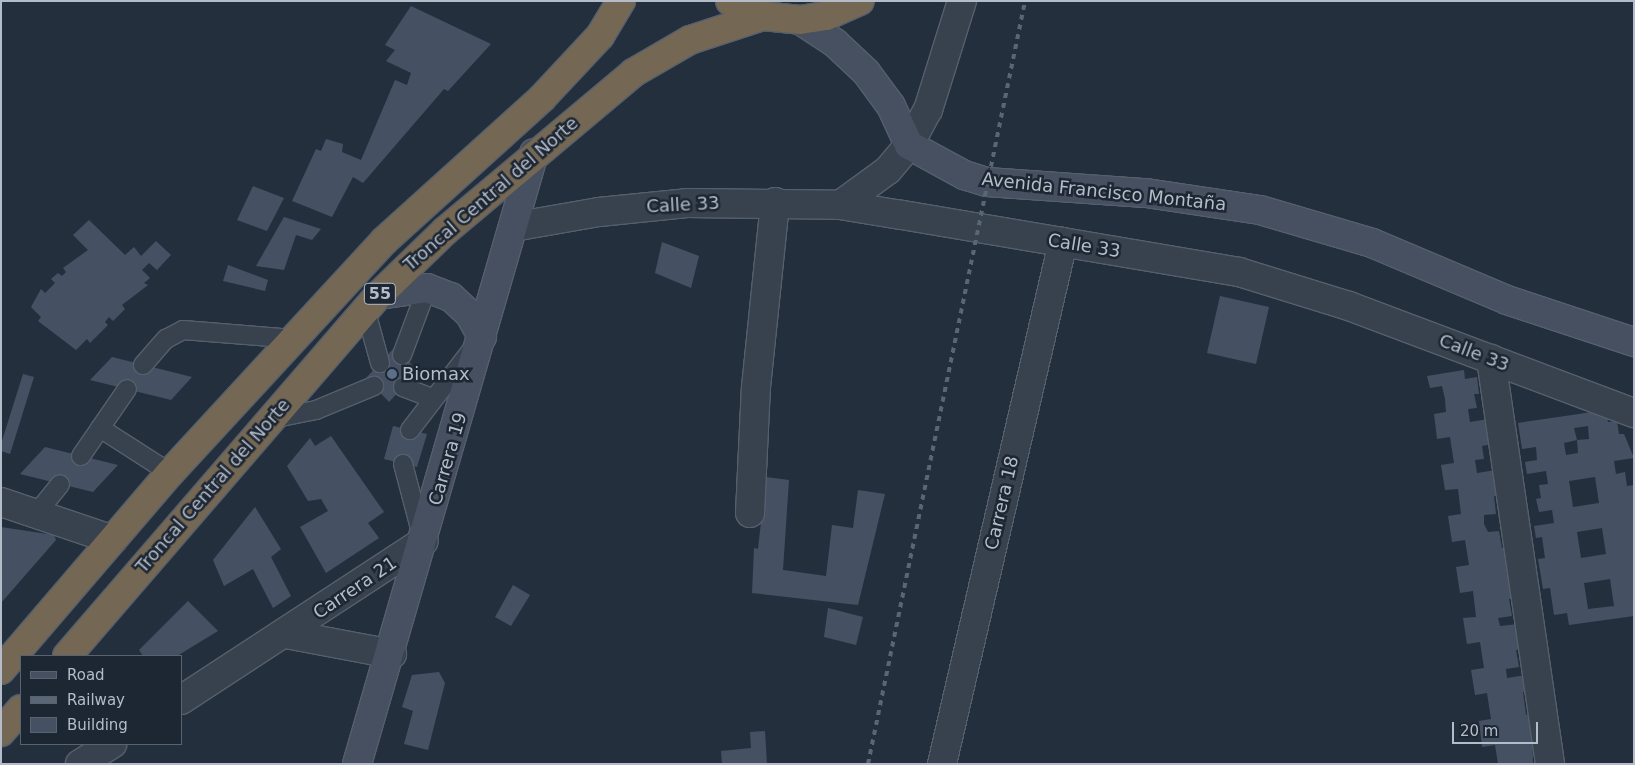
<!DOCTYPE html>
<html>
<head>
<meta charset="utf-8">
<style>
	body { margin:0 }
	#map { position:relative; width:1635px; height:765px; overflow:hidden; background:#242f3e; font-family:"DejaVu Sans",sans-serif }
	div>[style] { position:absolute }
	[style*='--x'] { left:calc(var(--x)*1px); top:calc(var(--y)*1px); width:calc(var(--w)*1px); rotate:calc(var(--a)*1deg) }
	.building>* { inset:0; background:#455162 }
	.roads { filter:drop-shadow(1px 0 #565f6c) drop-shadow(-1px 0 #565f6c) drop-shadow(0 1px #565f6c) drop-shadow(0 -1px #565f6c) }
	.lane>* { height:18px; margin:-9px; padding:0 9px; transform-origin:9px; border-radius:9px; background:#38414e }
	.street>* { height:28px; margin:-14px; padding:0 14px; transform-origin:14px; border-radius:14px; background:#38414e }
	.secondary>* { height:28px; margin:-14px; padding:0 14px; transform-origin:14px; border-radius:14px; background:#465061 }
	.highway>* { height:28px; margin:-14px; padding:0 14px; transform-origin:14px; border-radius:14px; background:#746855 }
	.rail>* { height:4px; margin-top:-2px; transform-origin:0; background:repeating-linear-gradient(90deg,#5a6575 0 5px,transparent 0 10px) }
	.dots>* { width:14px; height:14px; translate:-50% -50%; box-sizing:border-box; border:2px solid #1d2633; border-radius:50% }
	span { translate:-50% -50%; white-space:nowrap; text-align:center; line-height:1.15; -webkit-text-stroke:5px #1d2633; paint-order:stroke }
	.shield-label span { padding:1px 4px; background:#1d2633; border:1px solid; border-radius:4px; -webkit-text-stroke-width:0 }
	.shield-label { font-size:16px; color:#b4bcc9; font-weight:700 }
	.street-label { font-size:18px; color:#b4bcc9 }
	.poi-label { font-size:18px; color:#b4bcc9 }
	.left { translate:0 -50%; text-align:left }
	.frame { position:absolute; inset:0; border:2px solid #b4bcc9; pointer-events:none }
	.legend { position:absolute; left:20px; top:655px; width:162px; height:90px; box-sizing:border-box; background:#1d2633; border:1px solid #59626f; margin:0; padding:6px 9px; list-style:none; font-size:15px; color:#b4bcc9 }
	.legend li { display:flex; align-items:center; gap:10px; height:25px }
	.legend b { width:25px; border:1px solid #59626f }
	.scale { position:absolute; left:1452px; top:722px; width:86px; height:22px; box-sizing:border-box; border:2px solid #b4bcc9; border-top:0; padding-left:6px; font-size:15px; line-height:18px; white-space:nowrap; color:#b4bcc9; -webkit-text-stroke:4px #1d2633; paint-order:stroke }
</style>
</head>
<body>
<div id="map">
	<div class="building">
		<i style="clip-path:polygon(411px 6px,491px 44px,448px 91px,444px 89px,363px 183px,353px 177px,332px 217px,292px 201px,316px 149px,321px 151px,326px 139px,343px 144px,342px 152px,361px 160px,395px 80px,407px 85px,411px 73px,386px 61px,395px 50px,385px 45px)"></i>
		<i style="clip-path:polygon(253px 186px,284px 198px,267px 231px,237px 220px)"></i>
		<i style="clip-path:polygon(284px 217px,321px 229px,312px 240px,296px 235px,284px 270px,256px 266px)"></i>
		<i style="clip-path:polygon(89px 220px,125px 255px,134px 247px,141px 256px,156px 241px,171px 255px,157px 270px,149px 263px,142px 270px,150px 278px,144px 283px,148px 285px,122px 305px,125px 309px,113px 321px,109px 317px,105px 322px,108px 325px,90px 343px,87px 339px,76px 350px,38px 321px,41px 317px,31px 307px,41px 289px,45px 293px,55px 283px,51px 279px,58px 273px,62px 276px,66px 272px,63px 268px,88px 250px,73px 235px)"></i>
		<i style="clip-path:polygon(662px 242px,699px 256px,691px 288px,655px 273px)"></i>
		<i style="clip-path:polygon(228px 265px,268px 280px,265px 291px,223px 281px)"></i>
		<i style="clip-path:polygon(1220px 296px,1269px 307px,1256px 364px,1207px 353px)"></i>
		<i style="clip-path:polygon(395px 347px,418px 371px,389px 402px,366px 378px)"></i>
		<i style="clip-path:polygon(112px 357px,192px 377px,171px 400px,90px 380px)"></i>
		<i style="clip-path:polygon(1464px 370px,1465px 379px,1477px 377px,1479px 394px,1474px 394px,1477px 408px,1468px 409px,1470px 422px,1489px 419px,1493px 444px,1482px 446px,1484px 459px,1475px 460px,1477px 473px,1496px 470px,1500px 495px,1494px 496px,1496px 514px,1484px 515px,1484px 524px,1488px 532px,1499px 531px,1502px 548px,1507px 547px,1515px 598px,1509px 599px,1512px 616px,1498px 618px,1500px 626px,1519px 624px,1523px 649px,1516px 650px,1519px 667px,1506px 669px,1507px 678px,1526px 675px,1528px 691px,1523px 692px,1526px 715px,1532px 714px,1533px 764px,1498px 764px,1495px 745px,1482px 747px,1479px 721px,1491px 719px,1487px 693px,1475px 695px,1471px 670px,1484px 668px,1480px 642px,1467px 644px,1463px 618px,1476px 617px,1473px 591px,1460px 593px,1456px 567px,1469px 565px,1465px 540px,1452px 542px,1448px 516px,1461px 514px,1458px 489px,1445px 490px,1441px 465px,1454px 463px,1450px 437px,1437px 439px,1434px 414px,1446px 412px,1445px 399px,1442px 386px,1430px 388px,1427px 376px)"></i>
		<i style="clip-path:polygon(23px 374px,34px 377px,10px 454px,1px 451px,1px 444px)"></i>
		<i style="clip-path:polygon(evenodd,1606px 410px,1608px 422px,1617px 421px,1619px 434px,1624px 434px,1634px 458px,1614px 461px,1616px 474px,1625px 472px,1627px 486px,1634px 485px,1634px 616px,1569px 625px,1567px 613px,1554px 615px,1550px 588px,1543px 589px,1538px 559px,1545px 558px,1542px 537px,1536px 538px,1534px 526px,1554px 523px,1552px 510px,1539px 512px,1536px 499px,1541px 498px,1539px 485px,1548px 484px,1546px 471px,1527px 474px,1525px 462px,1537px 460px,1536px 447px,1522px 449px,1518px 423px,1606px 410px,1588px 426px,1589px 439px,1577px 440px,1578px 453px,1566px 455px,1564px 443px,1577px 440px,1574px 428px,1588px 426px,1606px 410px,1595px 477px,1599px 503px,1573px 507px,1569px 481px,1595px 477px,1606px 410px,1602px 528px,1606px 554px,1581px 558px,1577px 532px,1602px 528px,1606px 410px,1610px 579px,1614px 606px,1588px 609px,1584px 583px,1610px 579px)"></i>
		<i style="clip-path:polygon(393px 426px,427px 434px,417px 467px,384px 459px)"></i>
		<i style="clip-path:polygon(331px 436px,384px 512px,368px 523px,379px 538px,326px 573px,300px 527px,328px 511px,321px 499px,308px 501px,287px 466px,310px 438px,315px 446px)"></i>
		<i style="clip-path:polygon(45px 447px,118px 465px,93px 492px,20px 474px)"></i>
		<i style="clip-path:polygon(766px 477px,789px 480px,783px 570px,826px 576px,832px 525px,853px 528px,858px 490px,885px 494px,858px 605px,752px 593px,754px 548px,758px 549px)"></i>
		<i style="clip-path:polygon(255px 507px,281px 549px,271px 557px,291px 596px,273px 608px,253px 569px,224px 586px,213px 560px)"></i>
		<i style="clip-path:polygon(1px 527px,54px 535px,56px 540px,1px 603px)"></i>
		<i style="clip-path:polygon(513px 585px,530px 595px,511px 626px,495px 617px)"></i>
		<i style="clip-path:polygon(188px 601px,218px 631px,177px 656px,143px 656px,139px 650px)"></i>
		<i style="clip-path:polygon(828px 608px,863px 617px,856px 645px,824px 637px)"></i>
		<i style="clip-path:polygon(439px 672px,445px 683px,428px 750px,404px 744px,413px 711px,402px 707px,412px 675px)"></i>
		<i style="clip-path:polygon(765px 731px,767px 764px,722px 764px,721px 751px,751px 748px,750px 732px)"></i>
	</div>
	<div class="roads">
		<div class="lane">
			<i style="--x:366;--y:312;--w:53;--a:74.6"></i>
			<i style="--x:402;--y:355;--w:72;--a:-69.5"></i>
			<i style="--x:143;--y:365;--w:35;--a:-49"></i>
			<i style="--x:166;--y:339;--w:19;--a:-28"></i>
			<i style="--x:183;--y:330;--w:111;--a:4.6"></i>
			<i style="--x:403;--y:387;--w:30;--a:21"></i>
			<i style="--x:271;--y:419;--w:46;--a:-11.3"></i>
			<i style="--x:316;--y:410;--w:63;--a:-22.5"></i>
			<i style="--x:100;--y:428;--w:83;--a:32.7"></i>
			<i style="--x:410;--y:430;--w:105;--a:-52.4"></i>
			<i style="--x:81;--y:456;--w:81;--a:-55.5"></i>
			<i style="--x:403;--y:464;--w:74;--a:75.2"></i>
			<i style="--x:36;--y:514;--w:38;--a:-51"></i>
		</div>
		<div class="street">
			<i style="--x:840;--y:205;--w:59;--a:-36.1"></i>
			<i style="--x:888;--y:170;--w:33;--a:-50"></i>
			<i style="--x:909;--y:145;--w:40;--a:-62"></i>
			<i style="--x:928;--y:110;--w:114;--a:-72.7"></i>
			<i style="--x:513;--y:227;--w:87;--a:-9.9"></i>
			<i style="--x:599;--y:212;--w:88;--a:-5.8"></i>
			<i style="--x:687;--y:203;--w:153;--a:0.7"></i>
			<i style="--x:840;--y:205;--w:63;--a:9.2"></i>
			<i style="--x:902;--y:215;--w:342;--a:9.6"></i>
			<i style="--x:1239;--y:272;--w:115;--a:17.2"></i>
			<i style="--x:1349;--y:306;--w:304;--a:20.6"></i>
			<i style="--x:1491;--y:359;--w:409;--a:81.7"></i>
			<i style="--x:1;--y:502;--w:118;--a:18.7"></i>
			<i style="--x:750;--y:513;--w:126;--a:-87.3"></i>
			<i style="--x:756;--y:387;--w:186;--a:-84.1"></i>
			<i style="--x:286;--y:634;--w:108;--a:10.7"></i>
			<i style="--x:181;--y:700;--w:290;--a:-33.2"></i>
			<i style="--x:80;--y:764;--w:38;--a:-32"></i>
			<i style="--x:942;--y:764;--w:536;--a:-76.95"></i>
		</div>
		<div class="secondary">
			<i style="--x:800;--y:20;--w:42;--a:33.3"></i>
			<i style="--x:835;--y:43;--w:42;--a:43.1"></i>
			<i style="--x:866;--y:72;--w:42;--a:53.7"></i>
			<i style="--x:891;--y:106;--w:43;--a:65.2"></i>
			<i style="--x:909;--y:145;--w:63;--a:28.6"></i>
			<i style="--x:964;--y:175;--w:24;--a:17"></i>
			<i style="--x:987;--y:182;--w:159;--a:4"></i>
			<i style="--x:1146;--y:193;--w:115;--a:8.5"></i>
			<i style="--x:1260;--y:210;--w:117;--a:16.4"></i>
			<i style="--x:1372;--y:243;--w:147;--a:22.9"></i>
			<i style="--x:1507;--y:300;--w:134;--a:18.3"></i>
			<i style="--x:379;--y:295;--w:49;--a:-8.3"></i>
			<i style="--x:427;--y:288;--w:26;--a:21"></i>
			<i style="--x:451;--y:297;--w:26;--a:43"></i>
			<i style="--x:470;--y:315;--w:25;--a:61"></i>
			<i style="--x:357;--y:764;--w:636;--a:-73.84"></i>
		</div>
		<div class="highway">
			<i style="--x:730;--y:1;--w:36;--a:24"></i>
			<i style="--x:763;--y:16;--w:37;--a:6"></i>
			<i style="--x:800;--y:20;--w:26;--a:-9"></i>
			<i style="--x:826;--y:16;--w:37;--a:-24"></i>
			<i style="--x:67;--y:656;--w:477;--a:-49.2"></i>
			<i style="--x:379;--y:295;--w:92;--a:-44.1"></i>
			<i style="--x:445;--y:231;--w:246;--a:-40"></i>
			<i style="--x:633;--y:73;--w:66;--a:-30.1"></i>
			<i style="--x:690;--y:40;--w:77;--a:-18.2"></i>
			<i style="--x:1;--y:670;--w:260;--a:-49.4"></i>
			<i style="--x:170;--y:473;--w:316;--a:-47.3"></i>
			<i style="--x:384;--y:241;--w:213;--a:-42.1"></i>
			<i style="--x:542;--y:98;--w:85;--a:-46.9"></i>
			<i style="--x:600;--y:36;--w:41;--a:-59"></i>
			<i style="--x:1;--y:732;--w:30;--a:-49"></i>
		</div>
	</div>
	<div class="rail">
		<i style="--x:868;--y:764;--w:779;--a:-78.37"></i>
	</div>
	<div class="dots">
		<i style="left:392px;top:374px;background:#5c6f8a"></i>
	</div>
	<div class="shield-label">
		<span style="left:380px;top:294px">55</span>
	</div>
	<div class="street-label">
		<span style="left:1104px;top:192px;rotate:6deg">Avenida Francisco Montaña</span>
		<span style="left:491px;top:194px;rotate:-41deg">Troncal Central del Norte</span>
		<span style="left:683px;top:205px;rotate:-3deg">Calle 33</span>
		<span style="left:1084px;top:246px;rotate:9deg">Calle 33</span>
		<span style="left:1474px;top:353px;rotate:21deg">Calle 33</span>
		<span style="left:448px;top:459px;rotate:-74deg">Carrera 19</span>
		<span style="left:213px;top:486px;rotate:-49deg">Troncal Central del Norte</span>
		<span style="left:1002px;top:503px;rotate:-77deg">Carrera 18</span>
		<span style="left:355px;top:588px;rotate:-34deg">Carrera 21</span>
	</div>
	<div class="poi-label">
		<span class="left" style="left:402px;top:374px">Biomax</span>
	</div>
	<div class="frame"></div>
	<ul class="legend">
	<li><b style="height:6px;background:#465061"></b>Road</li>
	<li><b style="height:6px;background:#5a6575"></b>Railway</li>
	<li><b style="height:14px;background:#455162"></b>Building</li>
	</ul>
	<div class="scale">20 m</div>
</div>
</body>
</html>
